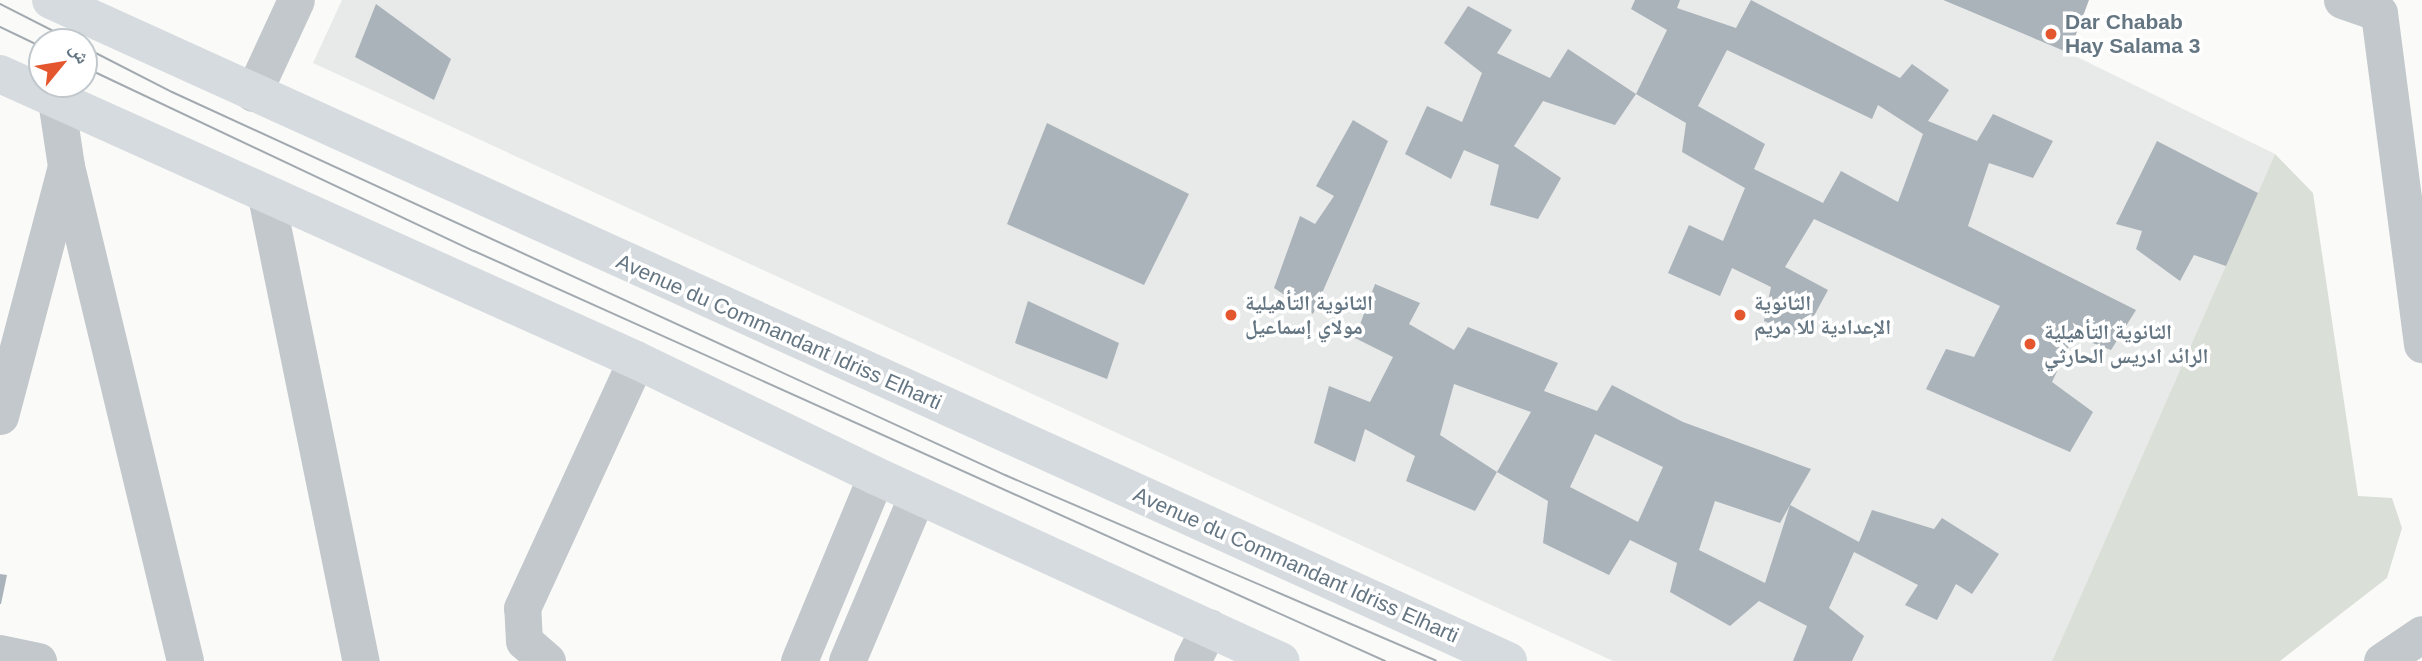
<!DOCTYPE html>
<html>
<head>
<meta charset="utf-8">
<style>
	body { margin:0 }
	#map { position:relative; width:2422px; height:661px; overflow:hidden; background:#fafaf8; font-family:Helvetica,"Noto Naskh Arabic",sans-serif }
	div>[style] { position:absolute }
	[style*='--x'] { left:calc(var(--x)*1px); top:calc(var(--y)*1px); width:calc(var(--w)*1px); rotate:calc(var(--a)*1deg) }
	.built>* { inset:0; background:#e8e9e9 }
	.green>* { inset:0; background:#dadfd7 }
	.building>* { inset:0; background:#aab3b9 }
	.minor>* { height:37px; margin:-18.5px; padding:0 18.5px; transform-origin:18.5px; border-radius:18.5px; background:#c3c8cc }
	.major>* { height:38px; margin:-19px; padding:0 19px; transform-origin:19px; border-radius:19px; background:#d6dbdf }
	.tram>* { height:2px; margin:-1px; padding:0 1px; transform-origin:1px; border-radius:1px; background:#a2aab0 }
	.dots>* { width:19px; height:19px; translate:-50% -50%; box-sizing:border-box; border:4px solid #fff; border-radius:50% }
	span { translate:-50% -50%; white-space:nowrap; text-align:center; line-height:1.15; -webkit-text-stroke:7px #fff; paint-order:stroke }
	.poi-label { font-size:21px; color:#657683; font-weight:700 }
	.left { translate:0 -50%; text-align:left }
	.street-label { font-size:21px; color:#657683 }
	.north { position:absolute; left:28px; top:28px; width:70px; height:70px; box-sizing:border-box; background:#fff; border:2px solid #c1c8cd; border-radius:50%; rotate:60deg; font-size:19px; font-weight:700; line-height:28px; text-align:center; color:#657683 }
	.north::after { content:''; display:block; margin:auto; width:24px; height:32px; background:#e4572e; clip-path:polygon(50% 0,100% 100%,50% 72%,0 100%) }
</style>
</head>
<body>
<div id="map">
	<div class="built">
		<i style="clip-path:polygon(342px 0,1942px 0,2069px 53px,2275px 154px,2052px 661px,1613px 661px,313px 63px)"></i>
	</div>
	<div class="green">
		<i style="clip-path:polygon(2275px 154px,2313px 193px,2358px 496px,2392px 498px,2402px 528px,2387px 578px,2280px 661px,2052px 661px)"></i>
	</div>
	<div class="building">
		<i style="clip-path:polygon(evenodd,1635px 0,1680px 0,1677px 8px,1736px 28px,1751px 0,1900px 78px,1912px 64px,1949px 90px,1928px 121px,1977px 141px,1993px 114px,2053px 141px,2033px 178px,1989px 163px,1968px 226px,2136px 310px,2111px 350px,2074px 336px,2052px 382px,2093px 412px,2070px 452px,1926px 389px,1946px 349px,1974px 357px,2000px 306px,1814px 219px,1785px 267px,1828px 290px,1802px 338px,1764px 321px,1771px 287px,1732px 268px,1720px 296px,1668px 273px,1689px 225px,1723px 241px,1745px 188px,1682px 152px,1686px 123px,1636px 94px,1667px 30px,1631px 9px,1635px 0,1727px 50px,1872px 119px,1878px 105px,1923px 134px,1898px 202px,1841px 171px,1823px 203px,1754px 169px,1765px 144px,1698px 106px,1727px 50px)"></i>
		<i style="clip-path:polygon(1943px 0,2089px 0,2069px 53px)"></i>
		<i style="clip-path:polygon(376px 4px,451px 59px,434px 100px,355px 57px)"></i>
		<i style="clip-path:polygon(1468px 6px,1512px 30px,1497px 53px,1550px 78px,1568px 49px,1636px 94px,1615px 125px,1543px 101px,1514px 146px,1561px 178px,1538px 219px,1490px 205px,1499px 165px,1464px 150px,1451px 179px,1405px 154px,1427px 106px,1462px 122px,1482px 73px,1444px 43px)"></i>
		<i style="clip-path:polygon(1353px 120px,1388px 141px,1313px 314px,1274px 288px,1300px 216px,1315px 224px,1334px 196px,1316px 186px)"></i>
		<i style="clip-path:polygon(1047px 123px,1189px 194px,1144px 285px,1007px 224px)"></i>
		<i style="clip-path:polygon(2157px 141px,2258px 193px,2226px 266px,2194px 255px,2180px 281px,2136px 249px,2142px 231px,2116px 224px)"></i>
		<i style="clip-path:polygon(evenodd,1375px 284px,1420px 303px,1409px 324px,1454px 350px,1468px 327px,1558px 363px,1544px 391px,1597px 411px,1612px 385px,1683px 422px,1811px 469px,1790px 505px,1859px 542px,1872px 510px,1934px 529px,1942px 518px,1999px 554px,1972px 594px,1956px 584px,1937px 620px,1905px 605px,1918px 585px,1854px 552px,1829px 608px,1864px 636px,1852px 661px,1793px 661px,1807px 626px,1759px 601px,1730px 626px,1670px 592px,1677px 563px,1630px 540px,1609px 575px,1543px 543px,1548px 501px,1497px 472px,1475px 511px,1406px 481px,1415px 456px,1365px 429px,1355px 462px,1314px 443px,1329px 386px,1370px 402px,1393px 357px,1355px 338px,1375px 284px,1454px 384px,1531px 412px,1497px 472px,1440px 435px,1454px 384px,1375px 284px,1595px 434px,1663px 467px,1638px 522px,1570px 487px,1595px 434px,1375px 284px,1715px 501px,1780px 523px,1790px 505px,1765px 583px,1699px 550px,1715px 501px)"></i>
		<i style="clip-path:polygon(1028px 301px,1119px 343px,1107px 379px,1015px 343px)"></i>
		<i style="clip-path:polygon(0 574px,7px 575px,1px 604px,0 604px)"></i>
	</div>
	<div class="minor">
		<i style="--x:2342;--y:0;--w:39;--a:19"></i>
		<i style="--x:2379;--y:13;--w:334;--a:82.6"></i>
		<i style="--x:253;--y:93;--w:102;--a:-65.2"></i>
		<i style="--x:56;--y:100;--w:67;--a:81.4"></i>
		<i style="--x:66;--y:166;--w:509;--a:76.48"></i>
		<i style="--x:266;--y:196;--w:475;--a:78.5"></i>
		<i style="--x:0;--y:416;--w:254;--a:-75.2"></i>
		<i style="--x:0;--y:653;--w:39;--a:12"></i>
		<i style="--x:547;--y:661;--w:30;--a:-139"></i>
		<i style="--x:524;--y:641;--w:33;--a:-93"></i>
		<i style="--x:522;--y:608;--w:273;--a:-65.3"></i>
		<i style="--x:799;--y:661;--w:200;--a:-67.4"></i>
		<i style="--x:847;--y:661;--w:180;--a:-67.1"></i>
		<i style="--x:1192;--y:661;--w:38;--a:-63"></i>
		<i style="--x:2382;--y:661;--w:48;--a:-34"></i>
	</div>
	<div class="major">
		<i style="--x:51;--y:0;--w:1600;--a:24.4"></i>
		<i style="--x:0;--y:74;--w:697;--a:24.21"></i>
		<i style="--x:636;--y:360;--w:267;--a:25.8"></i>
		<i style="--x:876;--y:476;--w:445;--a:24.6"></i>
	</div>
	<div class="tram">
		<i style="--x:0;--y:4;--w:84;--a:26.9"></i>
		<i style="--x:0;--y:27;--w:47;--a:25.5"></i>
		<i style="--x:84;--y:47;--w:99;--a:27.1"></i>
		<i style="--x:172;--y:92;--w:917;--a:24.69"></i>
		<i style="--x:1005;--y:475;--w:469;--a:23.3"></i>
		<i style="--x:84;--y:67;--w:431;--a:25.3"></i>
		<i style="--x:474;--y:251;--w:999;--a:24.23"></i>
	</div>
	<div class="dots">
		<i style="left:2051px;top:34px;background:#e4572e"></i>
		<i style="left:1231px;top:315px;background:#e4572e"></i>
		<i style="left:1740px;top:315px;background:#e4572e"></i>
		<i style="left:2030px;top:344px;background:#e4572e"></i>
	</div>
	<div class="poi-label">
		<span class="left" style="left:2065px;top:34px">Dar Chabab<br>Hay Salama 3</span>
		<span class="left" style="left:1245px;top:315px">الثانوية التأهيلية<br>مولاي إسماعيل</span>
		<span class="left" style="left:1754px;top:315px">الثانوية<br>الإعدادية للا مريم</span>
		<span class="left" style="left:2044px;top:344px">الثانوية التأهيلية<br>الرائد ادريس الحارثي</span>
	</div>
	<div class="street-label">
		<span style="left:779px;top:332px;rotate:24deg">Avenue du Commandant Idriss Elharti</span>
		<span style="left:1296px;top:565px;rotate:24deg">Avenue du Commandant Idriss Elharti</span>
	</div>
	<div class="north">ش</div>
</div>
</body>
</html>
